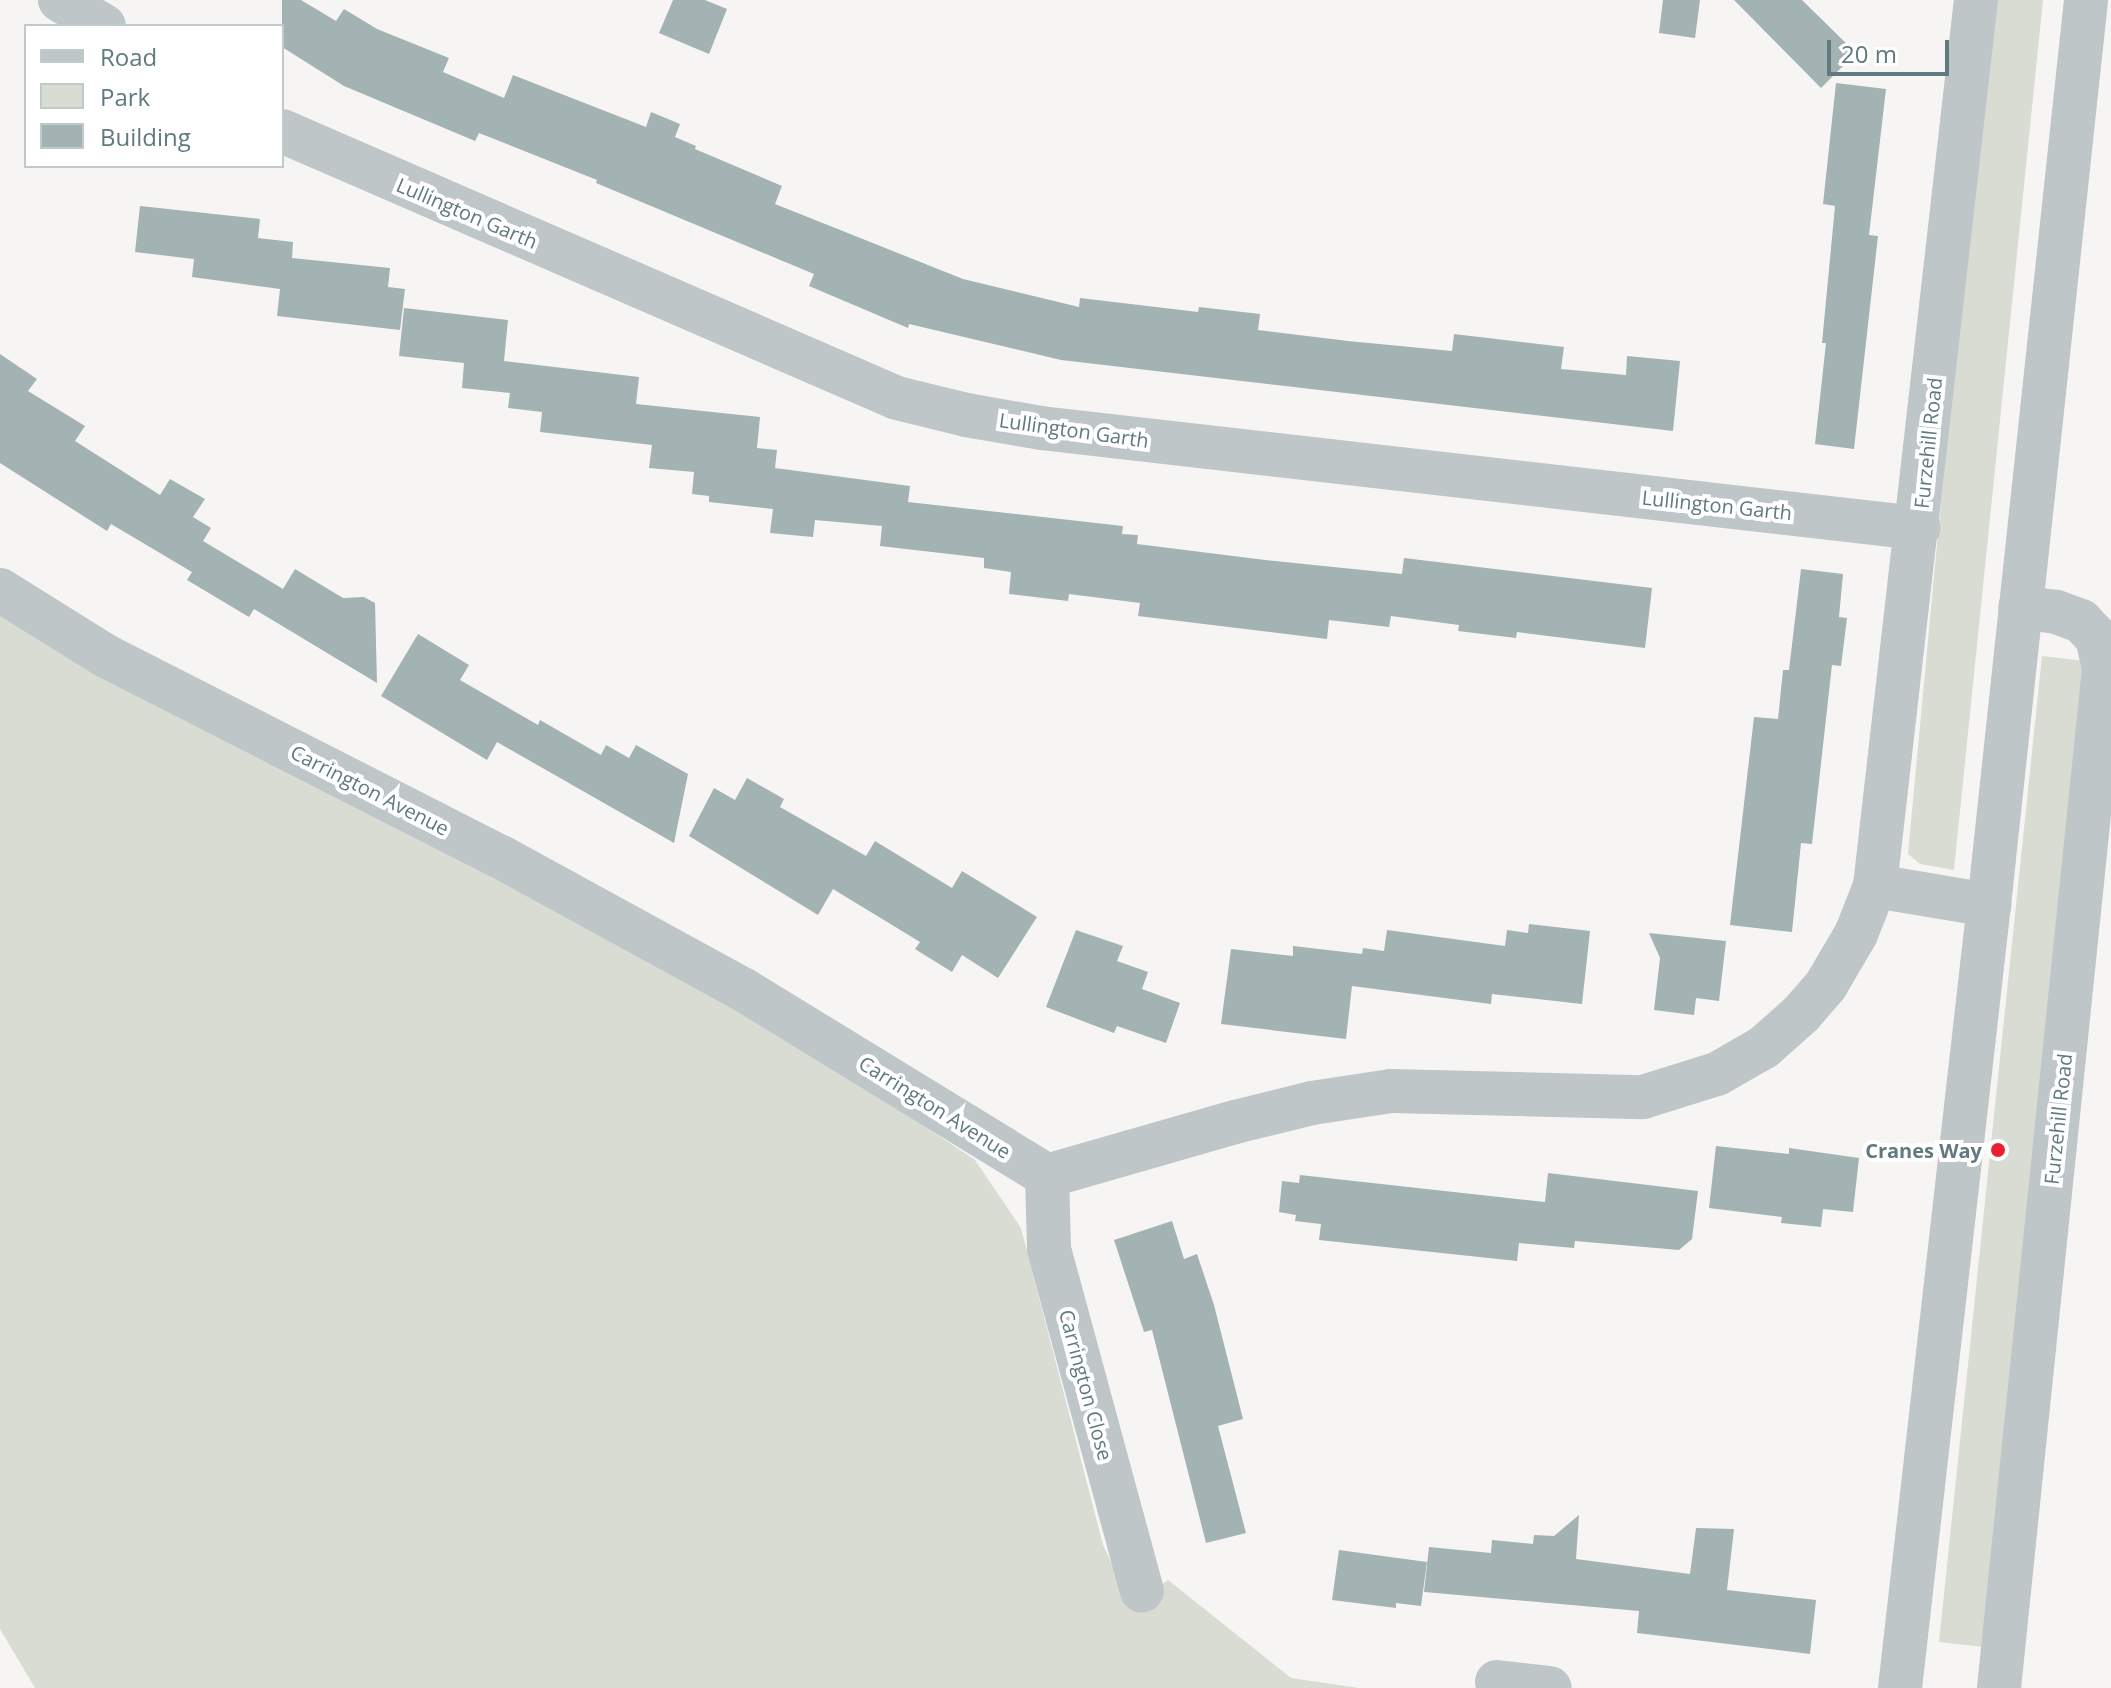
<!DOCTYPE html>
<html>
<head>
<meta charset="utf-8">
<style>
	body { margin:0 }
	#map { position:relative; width:2111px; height:1688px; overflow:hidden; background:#f7f5f3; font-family:"Open Sans",sans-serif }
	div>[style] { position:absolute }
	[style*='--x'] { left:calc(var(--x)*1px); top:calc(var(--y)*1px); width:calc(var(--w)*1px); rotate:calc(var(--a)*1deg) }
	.green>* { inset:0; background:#d8dcd2 }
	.building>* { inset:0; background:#a3b2b3 }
	.minor>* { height:44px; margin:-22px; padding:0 22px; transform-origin:22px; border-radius:22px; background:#bfc6c8 }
	.tertiary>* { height:44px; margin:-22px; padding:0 22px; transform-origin:22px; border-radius:22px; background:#bfc6c8 }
	.dots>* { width:22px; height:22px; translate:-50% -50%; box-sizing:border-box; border:4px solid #fff; border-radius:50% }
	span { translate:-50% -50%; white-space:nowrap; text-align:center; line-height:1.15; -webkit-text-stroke:8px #fff; paint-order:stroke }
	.street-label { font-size:20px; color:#607a7f }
	.poi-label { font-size:20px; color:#607a7f; font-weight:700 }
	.right { translate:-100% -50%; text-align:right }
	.legend { position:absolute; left:24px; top:24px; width:260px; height:144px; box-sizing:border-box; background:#fff; border:2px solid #bfcacc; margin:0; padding:10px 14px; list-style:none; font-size:24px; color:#607a7f }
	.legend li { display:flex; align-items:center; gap:16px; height:40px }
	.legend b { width:40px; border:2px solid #bfcacc }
	.scale { position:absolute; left:1827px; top:40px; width:122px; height:36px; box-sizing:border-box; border:4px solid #607a7f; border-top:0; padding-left:10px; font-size:24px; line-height:28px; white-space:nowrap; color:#607a7f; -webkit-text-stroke:6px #fff; paint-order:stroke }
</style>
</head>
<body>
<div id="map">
	<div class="green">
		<i style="clip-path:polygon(1988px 0,2043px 0,1954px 870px,1920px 864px,1908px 854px)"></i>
		<i style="clip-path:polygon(0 612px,770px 1023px,975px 1160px,1021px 1228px,1103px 1545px,1133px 1607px,1168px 1580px,1291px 1678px,1359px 1688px,35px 1688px,0 1629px)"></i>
		<i style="clip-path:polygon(2042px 656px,2086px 661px,1983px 1647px,1939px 1642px)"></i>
	</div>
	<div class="building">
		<i style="clip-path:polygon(282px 0,301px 0,336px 21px,344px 9px,377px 29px,449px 58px,443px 72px,504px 98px,513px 75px,646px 127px,651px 112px,680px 124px,675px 137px,696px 146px,695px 149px,782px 186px,775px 204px,963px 279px,1079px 307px,1080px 298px,1198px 312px,1199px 307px,1260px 314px,1258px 330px,1348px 341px,1452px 351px,1454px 334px,1564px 347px,1561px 369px,1626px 375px,1627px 356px,1680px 361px,1673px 431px,1061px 360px,909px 324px,908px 328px,809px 286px,814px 274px,596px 183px,597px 180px,479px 133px,475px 141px,344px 86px,282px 47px)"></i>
		<i style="clip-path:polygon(673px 0,705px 0,727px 9px,709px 54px,659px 33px)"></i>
		<i style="clip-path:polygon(1663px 0,1700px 0,1695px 38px,1659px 33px)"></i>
		<i style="clip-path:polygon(1734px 0,1802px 0,1856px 53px,1821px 88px)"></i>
		<i style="clip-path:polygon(1836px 83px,1886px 89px,1869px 235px,1878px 236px,1854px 449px,1815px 444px,1826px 343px,1822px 343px,1835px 206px,1823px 204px)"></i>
		<i style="clip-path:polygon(140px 206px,260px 219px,258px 238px,293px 242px,292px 258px,390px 268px,388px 287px,405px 289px,400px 330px,277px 316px,280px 289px,192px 277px,194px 259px,135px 252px)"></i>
		<i style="clip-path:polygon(404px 308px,508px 320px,504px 361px,639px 377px,636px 404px,760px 417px,757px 448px,777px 450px,775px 468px,910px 486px,908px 502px,1123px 526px,1122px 534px,1138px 535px,1137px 544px,1265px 560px,1402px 574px,1404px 558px,1652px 588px,1645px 648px,1517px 632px,1516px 638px,1458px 631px,1459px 625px,1391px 616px,1389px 627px,1329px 620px,1327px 639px,1138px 616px,1140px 603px,1069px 594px,1068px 601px,1009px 594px,1011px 572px,984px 568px,984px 558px,880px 546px,882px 526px,815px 520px,813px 537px,770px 533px,773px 509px,709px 502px,709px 496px,692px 494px,694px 472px,649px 468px,652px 445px,540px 432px,542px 412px,508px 408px,510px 393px,462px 388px,464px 363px,399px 356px)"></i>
		<i style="clip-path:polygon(0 354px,37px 379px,28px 391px,85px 426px,75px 441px,160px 495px,170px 479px,205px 499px,193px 517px,211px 528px,203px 541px,283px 589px,295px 569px,343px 598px,364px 597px,375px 603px,377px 683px,254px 609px,249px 617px,187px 580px,192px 572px,111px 524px,107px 531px,0 463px)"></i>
		<i style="clip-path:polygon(1801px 569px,1843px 574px,1839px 617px,1847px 618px,1841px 666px,1832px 665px,1812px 844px,1801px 843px,1792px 932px,1730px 925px,1754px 717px,1778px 719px,1783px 670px,1789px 670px)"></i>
		<i style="clip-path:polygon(418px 634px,469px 665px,460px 680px,538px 725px,540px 720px,601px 755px,606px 745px,629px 758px,636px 745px,688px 774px,674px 843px,497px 742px,487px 760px,381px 696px)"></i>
		<i style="clip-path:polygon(747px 778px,784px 799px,780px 807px,866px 856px,875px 841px,952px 888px,962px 871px,1037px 917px,998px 978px,962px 955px,952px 972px,915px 949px,920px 942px,833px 889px,818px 915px,689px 836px,714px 788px,735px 800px)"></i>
		<i style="clip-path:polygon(1529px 924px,1590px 931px,1582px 1004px,1492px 994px,1491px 1004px,1352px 986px,1346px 1039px,1221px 1024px,1231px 949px,1293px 956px,1293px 946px,1362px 954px,1363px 948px,1384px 951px,1387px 930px,1505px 946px,1507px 930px,1528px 933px)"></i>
		<i style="clip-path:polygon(1076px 930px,1123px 946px,1117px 961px,1148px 972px,1142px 989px,1180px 1003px,1166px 1043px,1117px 1026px,1114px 1033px,1046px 1007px)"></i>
		<i style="clip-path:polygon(1649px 933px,1726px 941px,1719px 1001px,1696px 998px,1694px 1015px,1654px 1010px,1660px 958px)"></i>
		<i style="clip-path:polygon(1716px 1146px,1789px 1154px,1789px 1148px,1859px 1158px,1853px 1212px,1823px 1209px,1821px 1227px,1781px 1223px,1782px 1217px,1709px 1208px)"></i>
		<i style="clip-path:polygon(1548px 1173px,1698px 1191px,1692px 1239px,1679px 1250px,1575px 1241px,1574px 1248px,1519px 1243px,1517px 1261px,1319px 1240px,1321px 1224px,1295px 1221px,1296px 1215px,1279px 1212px,1282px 1181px,1299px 1183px,1300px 1175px,1545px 1202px)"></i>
		<i style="clip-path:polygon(1172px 1221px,1184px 1259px,1197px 1254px,1214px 1305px,1243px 1419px,1218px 1426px,1246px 1533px,1206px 1543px,1152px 1330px,1144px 1332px,1114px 1240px)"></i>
		<i style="clip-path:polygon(1579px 1515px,1576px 1559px,1690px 1574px,1696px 1528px,1734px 1529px,1727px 1590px,1816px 1600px,1810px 1654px,1637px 1633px,1639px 1611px,1424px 1592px,1429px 1547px,1491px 1553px,1492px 1540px,1533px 1544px,1534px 1535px,1554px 1536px)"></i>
		<i style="clip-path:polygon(1339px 1550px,1427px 1562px,1421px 1606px,1396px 1603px,1396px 1608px,1332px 1600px)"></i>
	</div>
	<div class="minor">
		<i style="--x:60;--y:0;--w:51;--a:30.6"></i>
		<i style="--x:282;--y:131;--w:670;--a:23.47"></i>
		<i style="--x:897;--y:398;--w:71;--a:13.8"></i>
		<i style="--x:966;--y:415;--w:76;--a:9.8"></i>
		<i style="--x:1041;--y:428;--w:883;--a:6.51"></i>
		<i style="--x:0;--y:590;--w:125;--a:31.9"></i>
		<i style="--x:106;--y:656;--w:443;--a:27"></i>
		<i style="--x:501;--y:857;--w:277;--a:28.7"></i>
		<i style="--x:744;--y:990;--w:356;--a:31.5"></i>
		<i style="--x:1047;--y:1176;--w:196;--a:-16"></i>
		<i style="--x:1235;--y:1122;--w:79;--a:-13.9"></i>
		<i style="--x:1312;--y:1103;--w:80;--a:-8.6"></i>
		<i style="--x:1391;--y:1091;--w:252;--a:1.4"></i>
		<i style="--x:1643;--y:1097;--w:77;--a:-17.3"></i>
		<i style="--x:1717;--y:1074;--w:54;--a:-29.9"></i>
		<i style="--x:1764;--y:1047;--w:50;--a:-41.7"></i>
		<i style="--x:1801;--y:1014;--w:38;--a:-49"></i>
		<i style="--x:1826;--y:985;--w:59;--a:-59.5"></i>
		<i style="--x:1856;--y:934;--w:52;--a:-68.4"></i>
		<i style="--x:1875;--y:886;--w:892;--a:-83.5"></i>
		<i style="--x:1875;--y:886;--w:116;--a:9.5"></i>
		<i style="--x:1047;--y:1176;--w:73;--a:88.4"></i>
		<i style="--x:1049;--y:1249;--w:354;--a:74.8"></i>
		<i style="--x:1497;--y:1682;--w:53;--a:6.5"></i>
		<i style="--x:1999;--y:1688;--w:1025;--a:-84.12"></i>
		<i style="--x:2104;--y:668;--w:31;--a:-103"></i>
		<i style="--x:2097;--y:638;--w:23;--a:-133"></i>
		<i style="--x:2081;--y:621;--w:27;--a:-160"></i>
		<i style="--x:2056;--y:612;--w:36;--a:-172"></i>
	</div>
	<div class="tertiary">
		<i style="--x:1900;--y:1688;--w:788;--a:-83.52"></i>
		<i style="--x:1989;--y:905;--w:910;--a:-83.88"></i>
	</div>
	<div class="dots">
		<i style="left:1998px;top:1150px;background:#e9202d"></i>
	</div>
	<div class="street-label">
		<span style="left:467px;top:213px;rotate:23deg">Lullington Garth</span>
		<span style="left:1074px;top:430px;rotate:8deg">Lullington Garth</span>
		<span style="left:1928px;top:443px;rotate:-84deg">Furzehill Road</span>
		<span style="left:1717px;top:505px;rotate:6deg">Lullington Garth</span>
		<span style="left:370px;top:790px;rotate:27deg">Carrington Avenue</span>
		<span style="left:935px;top:1107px;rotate:32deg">Carrington Avenue</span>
		<span style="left:2058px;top:1119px;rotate:-84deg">Furzehill Road</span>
		<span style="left:1086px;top:1385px;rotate:75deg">Carrington Close</span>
	</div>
	<div class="poi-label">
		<span class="right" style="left:1982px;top:1150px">Cranes Way</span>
	</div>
	<ul class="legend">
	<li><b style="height:10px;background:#bfc6c8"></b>Road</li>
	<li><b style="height:22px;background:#d8dcd2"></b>Park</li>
	<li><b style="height:22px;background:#a3b2b3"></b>Building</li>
	</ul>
	<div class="scale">20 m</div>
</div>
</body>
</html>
